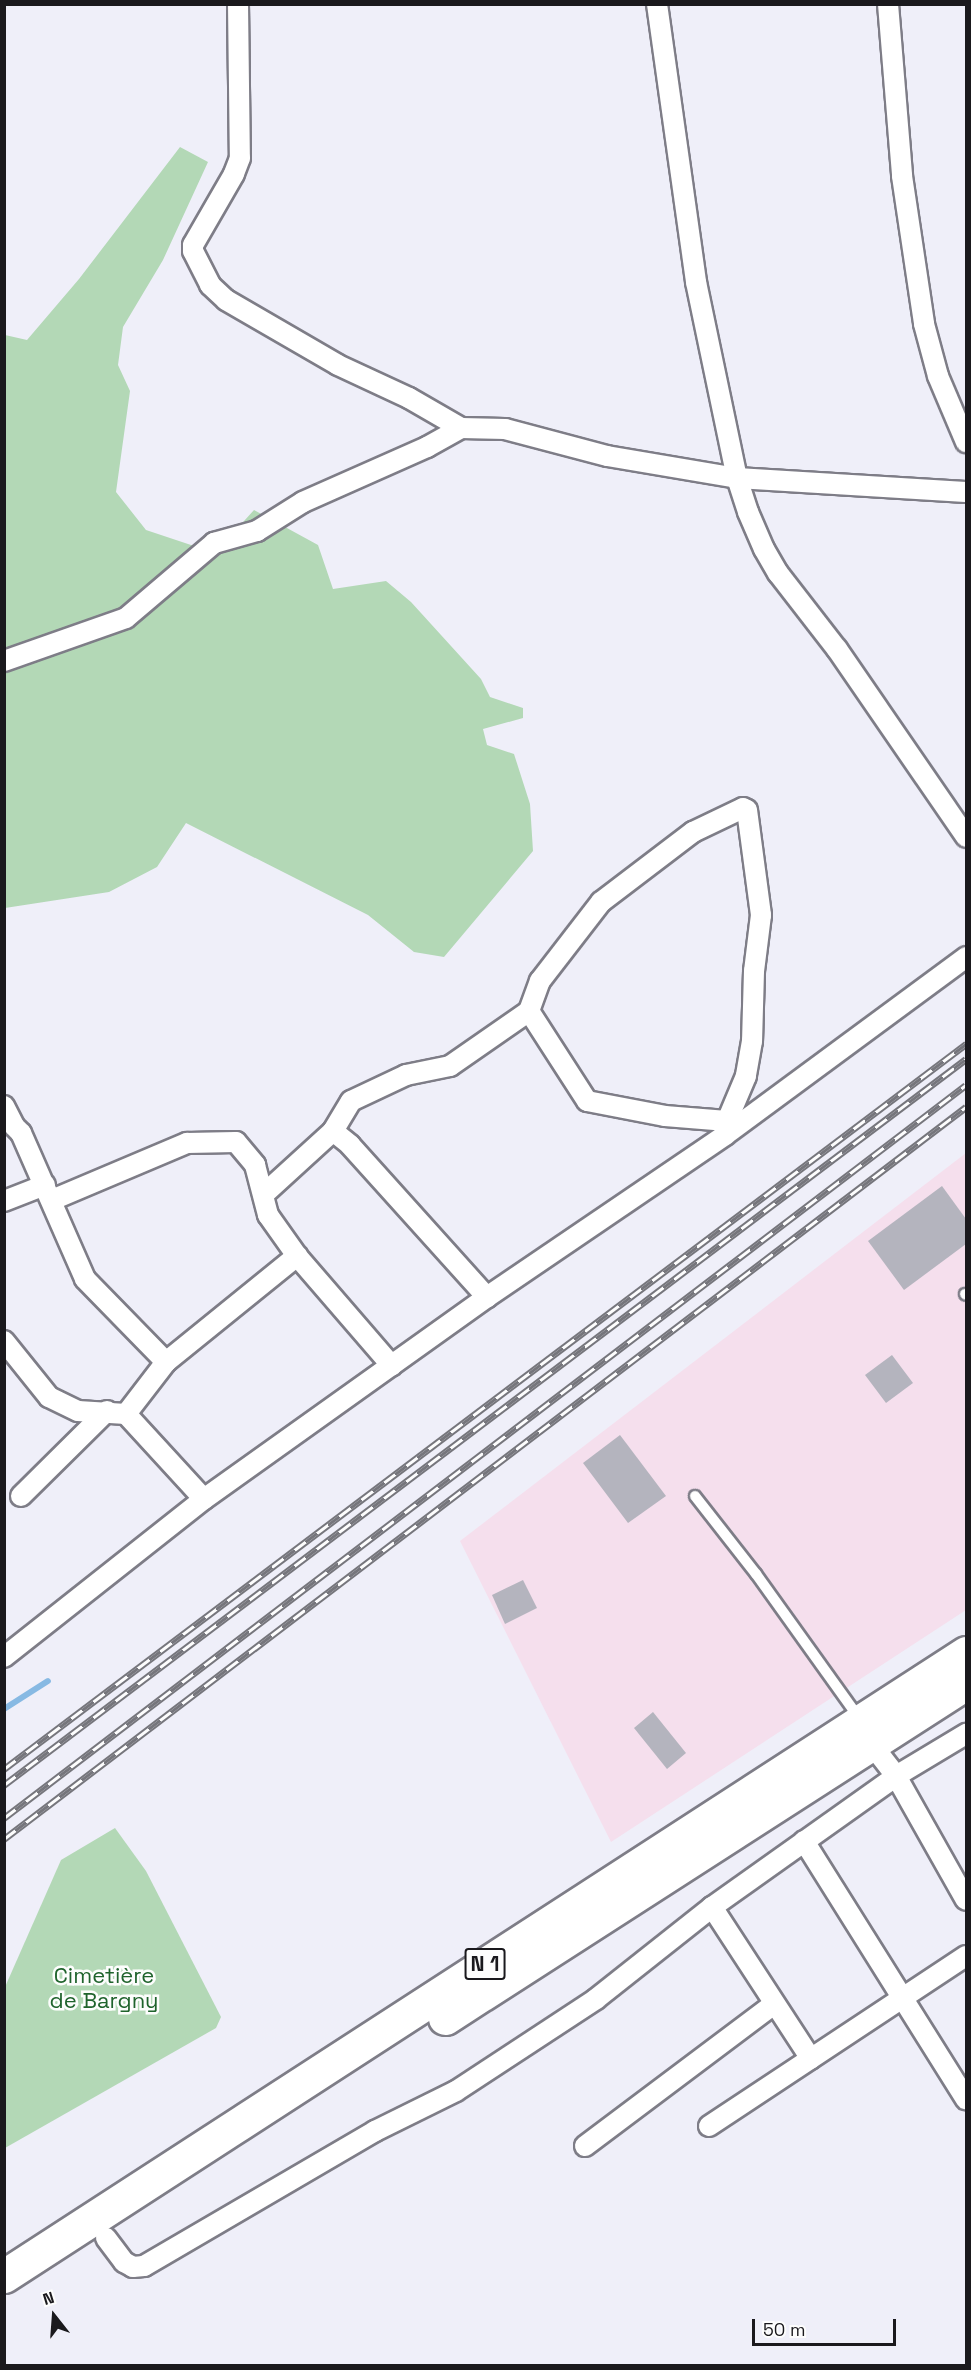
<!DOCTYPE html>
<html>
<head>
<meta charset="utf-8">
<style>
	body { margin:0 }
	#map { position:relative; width:971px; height:2370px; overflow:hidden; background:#efeff9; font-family:"Space Grotesk",sans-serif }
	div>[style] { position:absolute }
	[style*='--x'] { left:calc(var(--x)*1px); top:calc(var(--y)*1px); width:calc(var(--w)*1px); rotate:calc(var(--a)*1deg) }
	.industrial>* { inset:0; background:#f5dfed }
	.green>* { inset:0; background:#b3d8b6 }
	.stream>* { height:6px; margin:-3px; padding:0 3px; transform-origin:3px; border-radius:3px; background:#87b9e3 }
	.building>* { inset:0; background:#b4b4be }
	.roads { filter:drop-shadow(2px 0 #7e7d87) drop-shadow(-2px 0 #7e7d87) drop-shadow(0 2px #7e7d87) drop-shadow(0 -2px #7e7d87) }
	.lane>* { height:10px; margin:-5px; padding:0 5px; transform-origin:5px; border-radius:5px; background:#fff }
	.street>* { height:20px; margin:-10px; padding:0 10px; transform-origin:10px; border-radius:10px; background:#fff }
	.highway>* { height:33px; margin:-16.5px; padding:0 16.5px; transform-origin:16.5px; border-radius:16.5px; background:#fff }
	.rail>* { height:7px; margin-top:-3.5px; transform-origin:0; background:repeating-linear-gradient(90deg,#fdfdfd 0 14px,#76767c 0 28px); box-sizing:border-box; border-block:2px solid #76767c }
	span { translate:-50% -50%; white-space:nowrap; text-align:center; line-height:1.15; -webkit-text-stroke:5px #fdfdfd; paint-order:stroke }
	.shield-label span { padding:2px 4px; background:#fdfdfd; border:2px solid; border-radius:4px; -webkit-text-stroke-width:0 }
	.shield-label { font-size:21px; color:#1a191d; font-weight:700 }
	.park-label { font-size:22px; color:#1f632c }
	.frame { position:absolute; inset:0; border:6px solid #1a191d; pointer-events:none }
	.north { position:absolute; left:24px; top:2286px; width:60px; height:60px; -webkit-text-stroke:4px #fdfdfd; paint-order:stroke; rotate:343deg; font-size:16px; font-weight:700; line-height:24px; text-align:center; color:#1a191d }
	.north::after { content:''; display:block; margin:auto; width:21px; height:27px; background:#1a191d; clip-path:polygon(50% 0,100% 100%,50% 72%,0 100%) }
	.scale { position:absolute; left:752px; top:2319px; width:144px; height:27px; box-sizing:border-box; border:3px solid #1a191d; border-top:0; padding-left:8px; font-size:18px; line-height:21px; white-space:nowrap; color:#1a191d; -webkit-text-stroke:4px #fdfdfd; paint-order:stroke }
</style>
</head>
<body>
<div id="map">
	<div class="industrial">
		<i style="clip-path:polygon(966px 1153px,966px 1610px,611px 1842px,460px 1541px)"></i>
	</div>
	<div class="green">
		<i style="clip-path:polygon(180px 147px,208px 162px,163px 260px,123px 327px,118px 365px,130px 391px,116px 492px,146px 530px,215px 553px,254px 510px,318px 545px,333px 589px,386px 581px,411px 602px,481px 679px,490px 697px,523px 708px,523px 718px,483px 729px,487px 745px,514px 754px,530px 804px,533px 851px,444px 957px,414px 952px,368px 915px,186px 823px,157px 867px,109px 892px,5px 908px,5px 335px,27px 340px,79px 279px)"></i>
		<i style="clip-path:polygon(115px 1828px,146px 1871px,221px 2017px,216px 2028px,5px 2148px,5px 1987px,61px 1860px)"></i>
	</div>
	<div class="stream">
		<i style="--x:4;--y:1709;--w:52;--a:-32.5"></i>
	</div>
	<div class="building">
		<i style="clip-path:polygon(942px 1186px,966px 1219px,966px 1244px,904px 1290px,868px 1241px)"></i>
		<i style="clip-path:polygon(892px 1355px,913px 1383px,886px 1403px,865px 1375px)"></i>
		<i style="clip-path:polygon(620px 1435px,666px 1496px,628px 1523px,583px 1463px)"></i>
		<i style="clip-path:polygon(523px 1580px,537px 1608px,505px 1624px,492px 1595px)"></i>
		<i style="clip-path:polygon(653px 1712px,686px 1753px,667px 1769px,634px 1728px)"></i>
	</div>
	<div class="roads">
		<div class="lane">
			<i style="--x:965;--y:1294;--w:1;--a:45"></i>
			<i style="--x:695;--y:1496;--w:99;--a:52"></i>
			<i style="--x:756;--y:1574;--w:177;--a:54.4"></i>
		</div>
		<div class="street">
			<i style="--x:238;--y:4;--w:154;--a:89.3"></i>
			<i style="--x:240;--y:158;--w:17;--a:111"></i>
			<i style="--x:234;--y:174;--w:82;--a:120"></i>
			<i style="--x:193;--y:245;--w:6;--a:90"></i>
			<i style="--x:193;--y:251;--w:38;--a:63"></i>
			<i style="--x:210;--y:285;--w:22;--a:43"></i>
			<i style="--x:226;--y:300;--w:129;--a:30.1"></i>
			<i style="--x:338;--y:365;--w:78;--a:24.9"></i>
			<i style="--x:409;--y:398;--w:60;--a:30"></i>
			<i style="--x:461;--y:428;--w:44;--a:1.3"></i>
			<i style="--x:505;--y:429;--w:106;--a:14.8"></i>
			<i style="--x:607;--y:456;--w:132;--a:9.6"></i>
			<i style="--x:737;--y:478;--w:229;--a:3.5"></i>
			<i style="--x:657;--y:4;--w:281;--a:82"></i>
			<i style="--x:696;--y:282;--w:200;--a:78.2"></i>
			<i style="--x:737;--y:478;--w:36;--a:72"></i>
			<i style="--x:748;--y:512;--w:40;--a:66.6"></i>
			<i style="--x:764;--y:549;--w:28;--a:60"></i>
			<i style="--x:778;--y:573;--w:96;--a:52.2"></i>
			<i style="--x:837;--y:649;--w:228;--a:55.5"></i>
			<i style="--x:888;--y:4;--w:173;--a:85.3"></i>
			<i style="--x:902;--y:176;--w:150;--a:81.5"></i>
			<i style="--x:924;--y:324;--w:54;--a:74.9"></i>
			<i style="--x:938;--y:376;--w:72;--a:67"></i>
			<i style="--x:4;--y:661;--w:129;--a:-19.4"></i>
			<i style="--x:126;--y:618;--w:116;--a:-40.4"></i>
			<i style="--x:214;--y:543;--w:45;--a:-15.6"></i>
			<i style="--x:257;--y:531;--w:54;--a:-32.2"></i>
			<i style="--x:303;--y:502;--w:136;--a:-23.9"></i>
			<i style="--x:427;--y:447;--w:39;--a:-29"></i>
			<i style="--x:529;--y:1011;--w:107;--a:57.2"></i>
			<i style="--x:587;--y:1101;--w:79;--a:10.9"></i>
			<i style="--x:665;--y:1116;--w:62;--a:4.6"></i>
			<i style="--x:4;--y:1106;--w:22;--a:63"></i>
			<i style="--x:14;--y:1126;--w:10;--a:45"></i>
			<i style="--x:21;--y:1133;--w:159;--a:66.3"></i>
			<i style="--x:85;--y:1279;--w:116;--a:45.7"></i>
			<i style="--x:333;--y:1131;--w:22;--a:39"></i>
			<i style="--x:350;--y:1145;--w:205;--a:48"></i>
			<i style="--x:264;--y:1194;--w:93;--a:-42.4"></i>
			<i style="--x:333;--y:1131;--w:35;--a:-59"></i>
			<i style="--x:351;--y:1101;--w:61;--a:-25.3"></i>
			<i style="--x:406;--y:1075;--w:45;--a:-11.6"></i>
			<i style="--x:450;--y:1066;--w:96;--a:-34.8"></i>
			<i style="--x:529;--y:1011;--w:32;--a:-70"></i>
			<i style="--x:540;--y:981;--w:100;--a:-52.3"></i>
			<i style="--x:601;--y:902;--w:116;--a:-37.3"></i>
			<i style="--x:693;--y:832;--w:55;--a:-25.6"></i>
			<i style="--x:743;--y:808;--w:4;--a:27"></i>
			<i style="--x:747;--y:810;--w:106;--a:82.4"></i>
			<i style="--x:761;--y:915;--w:56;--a:97.1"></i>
			<i style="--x:754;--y:971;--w:70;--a:91.6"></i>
			<i style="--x:752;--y:1041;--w:36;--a:100"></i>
			<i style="--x:746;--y:1076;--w:49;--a:112.9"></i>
			<i style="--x:727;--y:1121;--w:14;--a:98"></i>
			<i style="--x:52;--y:1200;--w:147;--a:-22.9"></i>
			<i style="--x:187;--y:1143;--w:49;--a:-1.2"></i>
			<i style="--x:236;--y:1142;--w:30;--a:50"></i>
			<i style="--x:255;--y:1165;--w:52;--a:75.4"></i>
			<i style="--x:268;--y:1215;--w:50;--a:54.7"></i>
			<i style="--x:4;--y:1201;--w:44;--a:-21.3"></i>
			<i style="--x:4;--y:1341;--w:72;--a:51.2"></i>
			<i style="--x:49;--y:1397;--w:32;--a:26"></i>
			<i style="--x:78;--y:1411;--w:48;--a:3.6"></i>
			<i style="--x:126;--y:1414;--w:115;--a:47.5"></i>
			<i style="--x:126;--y:1414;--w:66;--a:-52.4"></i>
			<i style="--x:166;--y:1362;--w:169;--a:-39"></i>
			<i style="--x:297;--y:1256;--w:145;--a:49.2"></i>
			<i style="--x:21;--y:1496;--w:121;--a:-44.7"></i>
			<i style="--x:4;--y:1657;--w:255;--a:-38.3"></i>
			<i style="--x:204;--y:1499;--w:348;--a:-35.5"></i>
			<i style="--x:487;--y:1297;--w:288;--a:-34.2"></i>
			<i style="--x:725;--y:1135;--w:300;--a:-36.4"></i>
			<i style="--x:872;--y:1745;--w:39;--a:52"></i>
			<i style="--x:896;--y:1776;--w:142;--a:60.6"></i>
			<i style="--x:804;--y:1841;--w:305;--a:57.9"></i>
			<i style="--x:712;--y:1907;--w:181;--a:56.9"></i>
			<i style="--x:709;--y:2126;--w:308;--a:-33.5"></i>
			<i style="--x:585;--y:2146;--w:236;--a:-36.9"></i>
			<i style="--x:106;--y:2238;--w:30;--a:53"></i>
			<i style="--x:124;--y:2262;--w:10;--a:29"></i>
			<i style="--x:133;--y:2267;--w:11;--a:-5"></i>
			<i style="--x:144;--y:2266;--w:268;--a:-30.3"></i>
			<i style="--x:375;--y:2131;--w:90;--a:-26.3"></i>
			<i style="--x:456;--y:2091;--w:168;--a:-33.3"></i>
			<i style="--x:596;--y:1999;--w:148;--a:-38.4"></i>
			<i style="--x:712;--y:1907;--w:226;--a:-35.4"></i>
			<i style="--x:896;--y:1776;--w:82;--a:-31"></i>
		</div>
		<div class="highway">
			<i style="--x:445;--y:2018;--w:619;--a:-32.74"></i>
			<i style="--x:4;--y:2276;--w:1146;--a:-32.93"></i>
		</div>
	</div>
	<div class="rail">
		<i style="--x:4;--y:1769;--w:1205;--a:-37"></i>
		<i style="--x:4;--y:1785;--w:1205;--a:-37.04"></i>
		<i style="--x:4;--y:1818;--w:1209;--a:-37.31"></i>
		<i style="--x:4;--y:1839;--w:1209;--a:-37.27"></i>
	</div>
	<div class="shield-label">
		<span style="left:485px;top:1964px">N 1</span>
	</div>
	<div class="park-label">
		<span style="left:104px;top:1988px">Cimetière<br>de Bargny</span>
	</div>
	<div class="frame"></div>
	<div class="north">N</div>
	<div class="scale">50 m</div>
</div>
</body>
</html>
